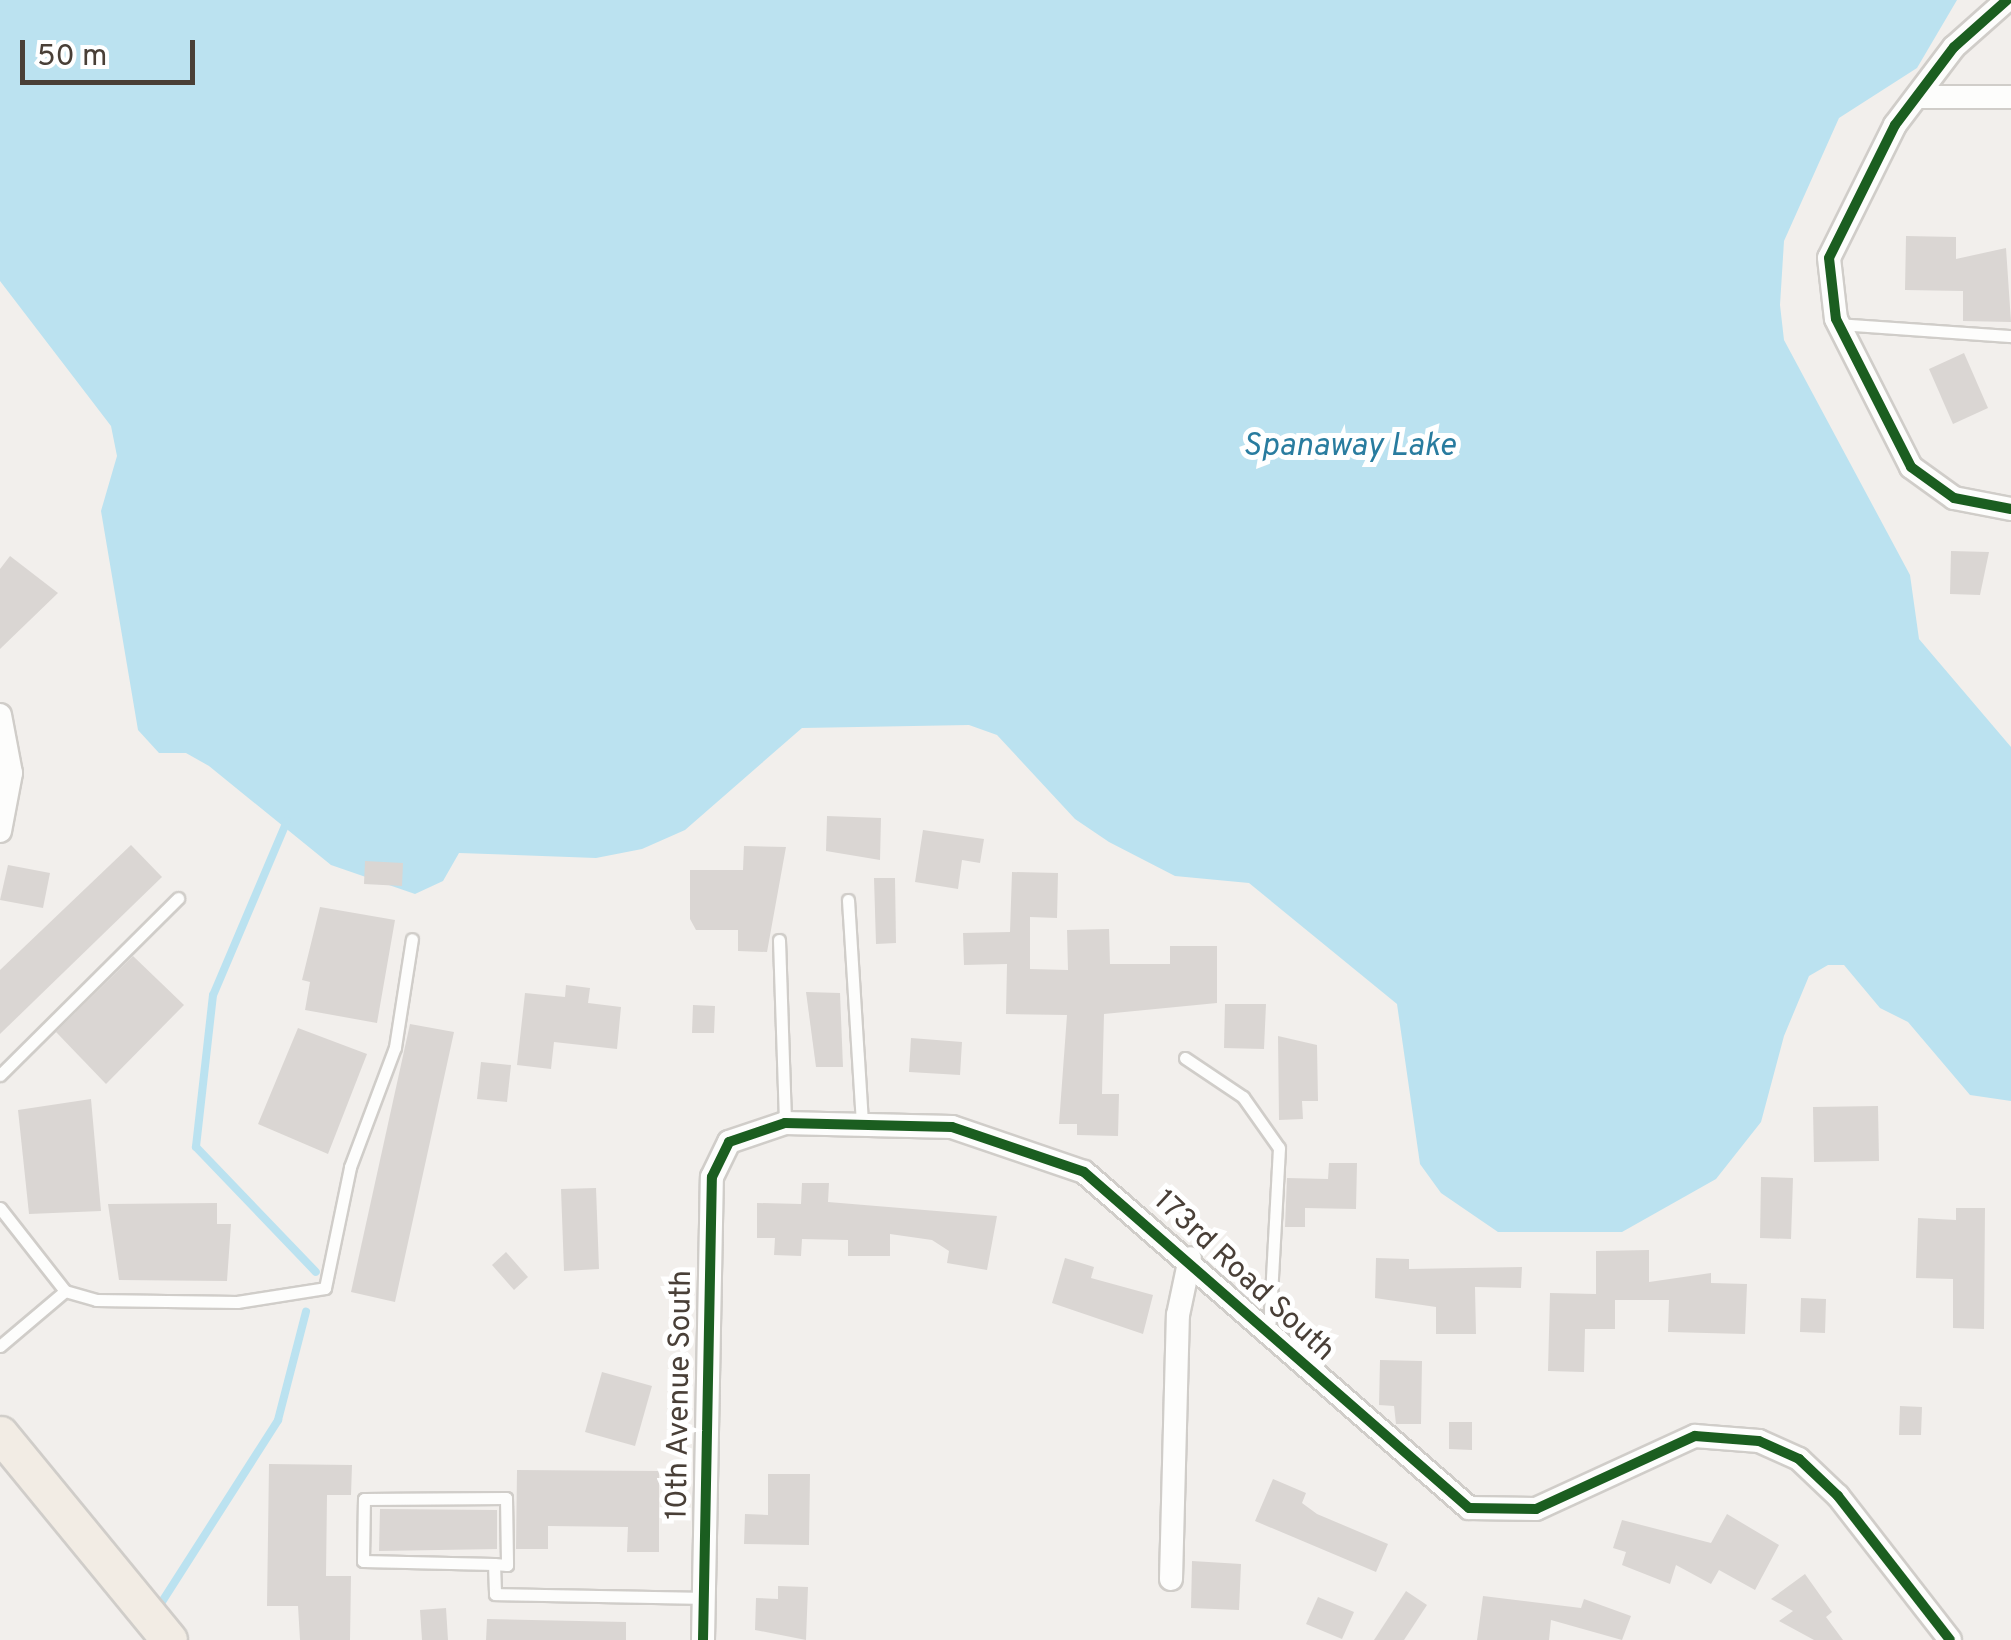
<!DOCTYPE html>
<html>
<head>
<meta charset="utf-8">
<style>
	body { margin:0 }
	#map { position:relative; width:2011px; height:1640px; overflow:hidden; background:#f2efec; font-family:Overpass,sans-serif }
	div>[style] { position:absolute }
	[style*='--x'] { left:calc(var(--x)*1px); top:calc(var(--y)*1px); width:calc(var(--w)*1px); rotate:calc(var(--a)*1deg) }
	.water>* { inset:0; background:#bbe2f0 }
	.stream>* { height:8px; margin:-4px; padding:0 4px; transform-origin:4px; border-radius:4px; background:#bbe2f0 }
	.building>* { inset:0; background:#dad6d3 }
	.roads { filter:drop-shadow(2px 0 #d0cdc9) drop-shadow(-2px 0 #d0cdc9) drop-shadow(0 2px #d0cdc9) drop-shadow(0 -2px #d0cdc9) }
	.lane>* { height:11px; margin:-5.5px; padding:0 5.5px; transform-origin:5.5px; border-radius:5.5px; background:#fdfdfc }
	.street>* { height:22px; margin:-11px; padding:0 11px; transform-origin:11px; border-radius:11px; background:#fdfdfc }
	.primary>* { height:35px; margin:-17.5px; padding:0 17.5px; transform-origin:17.5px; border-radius:17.5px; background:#f2ece4 }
	.cycleway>* { height:10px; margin:-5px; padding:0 5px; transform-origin:5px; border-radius:5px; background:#1b5e20 }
	span { translate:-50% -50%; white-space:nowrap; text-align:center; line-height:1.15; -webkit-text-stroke:10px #fff; paint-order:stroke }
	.street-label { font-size:30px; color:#493f37 }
	.water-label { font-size:32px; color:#297c9f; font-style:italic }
	.scale { position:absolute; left:20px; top:40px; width:175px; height:45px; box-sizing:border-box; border:5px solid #493f37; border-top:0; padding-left:12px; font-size:30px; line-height:35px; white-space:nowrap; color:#493f37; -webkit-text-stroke:8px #fff; paint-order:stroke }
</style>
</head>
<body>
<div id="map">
	<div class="water">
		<i style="clip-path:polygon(0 0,1957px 0,1917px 68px,1839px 118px,1784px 241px,1780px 305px,1784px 340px,1910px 575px,1919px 639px,2011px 747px,2011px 1101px,1970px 1095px,1908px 1022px,1880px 1008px,1844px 965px,1828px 965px,1809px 976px,1784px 1036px,1761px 1122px,1716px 1179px,1622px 1232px,1498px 1232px,1441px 1193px,1420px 1164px,1397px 1004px,1249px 883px,1175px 876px,1109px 842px,1075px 819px,997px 735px,969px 725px,802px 728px,685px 830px,642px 849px,596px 858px,459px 853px,443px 881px,415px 894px,331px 865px,209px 766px,186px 753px,159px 753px,138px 730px,101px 511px,117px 456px,111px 426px,0 281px)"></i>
	</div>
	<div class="stream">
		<i style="--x:287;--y:821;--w:189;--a:113"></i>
		<i style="--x:213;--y:995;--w:153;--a:96.4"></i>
		<i style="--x:196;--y:1147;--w:173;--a:46.2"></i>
		<i style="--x:158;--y:1608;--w:223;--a:-57.4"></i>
		<i style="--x:278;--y:1420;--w:112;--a:-75.5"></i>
	</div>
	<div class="building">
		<i style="clip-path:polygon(1906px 236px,1956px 237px,1956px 259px,2006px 248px,2011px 322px,1963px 321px,1963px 291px,1905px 290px)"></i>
		<i style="clip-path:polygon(1964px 353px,1988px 408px,1953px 424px,1929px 369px)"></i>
		<i style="clip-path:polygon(1951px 551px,1989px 552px,1980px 595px,1950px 594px)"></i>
		<i style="clip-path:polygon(10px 556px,58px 593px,0 649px,0 569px)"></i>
		<i style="clip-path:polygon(827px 816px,881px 818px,880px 860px,826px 851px)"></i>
		<i style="clip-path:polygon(923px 830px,984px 839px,980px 863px,962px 860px,958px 889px,915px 882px)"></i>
		<i style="clip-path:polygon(131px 845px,162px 877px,0 1034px,0 970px)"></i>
		<i style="clip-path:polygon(744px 846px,786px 847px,767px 952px,738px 951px,738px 930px,696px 930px,690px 919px,690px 870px,743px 870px)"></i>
		<i style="clip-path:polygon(365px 861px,403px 863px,402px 886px,364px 884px)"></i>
		<i style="clip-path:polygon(8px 865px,50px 873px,43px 908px,0 900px)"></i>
		<i style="clip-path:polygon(1012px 872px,1058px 873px,1057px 918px,1030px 917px,1030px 969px,1068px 970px,1067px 930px,1109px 929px,1110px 964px,1170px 964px,1170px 946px,1217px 946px,1217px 1003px,1104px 1014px,1102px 1094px,1119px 1094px,1118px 1136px,1077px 1135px,1077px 1124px,1059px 1124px,1067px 1015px,1006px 1014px,1007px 964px,964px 965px,963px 933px,1010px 932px)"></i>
		<i style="clip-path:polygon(874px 878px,895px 878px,896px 943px,876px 944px)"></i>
		<i style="clip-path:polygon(320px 907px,395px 920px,377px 1023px,305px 1010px,310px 982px,302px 980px)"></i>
		<i style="clip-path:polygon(133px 956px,184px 1005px,106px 1084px,56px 1032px)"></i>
		<i style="clip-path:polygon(566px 985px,590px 988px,588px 1003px,621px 1007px,617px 1049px,554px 1042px,551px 1069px,517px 1065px,525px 993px,565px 997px)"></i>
		<i style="clip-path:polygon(806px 992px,840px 993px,843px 1067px,816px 1067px)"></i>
		<i style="clip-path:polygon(1225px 1004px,1266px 1004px,1264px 1049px,1224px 1048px)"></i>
		<i style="clip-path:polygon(693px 1005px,715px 1006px,714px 1033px,692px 1033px)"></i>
		<i style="clip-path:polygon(410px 1024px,454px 1032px,395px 1302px,351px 1292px)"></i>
		<i style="clip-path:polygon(298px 1028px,367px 1054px,328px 1154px,258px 1124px)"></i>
		<i style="clip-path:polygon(1278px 1036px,1317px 1045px,1318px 1101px,1302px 1101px,1303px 1119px,1279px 1120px)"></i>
		<i style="clip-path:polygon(911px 1038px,962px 1042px,960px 1075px,909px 1072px)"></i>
		<i style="clip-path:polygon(481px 1062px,511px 1065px,507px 1102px,477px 1099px)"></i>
		<i style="clip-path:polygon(91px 1099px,101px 1211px,29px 1214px,18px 1110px)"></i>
		<i style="clip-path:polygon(1878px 1106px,1879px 1161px,1814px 1162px,1813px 1107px)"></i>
		<i style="clip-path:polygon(1329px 1163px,1357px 1163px,1356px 1209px,1305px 1208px,1305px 1227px,1285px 1227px,1287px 1178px,1328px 1179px)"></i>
		<i style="clip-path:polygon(1761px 1177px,1793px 1178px,1791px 1239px,1760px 1238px)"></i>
		<i style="clip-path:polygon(802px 1183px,829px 1183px,828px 1202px,997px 1216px,987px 1270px,947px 1263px,949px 1251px,932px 1240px,890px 1234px,890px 1256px,848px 1256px,848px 1240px,802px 1239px,801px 1256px,774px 1255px,775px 1238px,757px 1238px,757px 1203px,801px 1204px)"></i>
		<i style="clip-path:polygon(596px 1188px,599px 1269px,564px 1271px,561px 1189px)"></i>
		<i style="clip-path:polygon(217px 1203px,217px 1224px,231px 1224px,227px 1281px,119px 1280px,108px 1204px)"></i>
		<i style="clip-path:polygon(1956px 1208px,1985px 1208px,1984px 1329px,1953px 1328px,1953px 1279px,1916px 1278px,1918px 1218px,1956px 1220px)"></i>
		<i style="clip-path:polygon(1649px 1250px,1649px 1282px,1711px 1273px,1711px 1283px,1747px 1284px,1745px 1334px,1668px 1332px,1669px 1300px,1615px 1300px,1615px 1329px,1585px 1329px,1584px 1372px,1548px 1371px,1550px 1293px,1596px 1294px,1596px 1251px)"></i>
		<i style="clip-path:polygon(506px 1252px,528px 1277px,514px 1290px,492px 1265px)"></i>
		<i style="clip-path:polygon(1065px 1258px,1094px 1267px,1091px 1278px,1153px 1295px,1143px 1334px,1052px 1303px)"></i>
		<i style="clip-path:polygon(1376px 1258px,1409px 1259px,1409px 1269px,1522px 1267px,1521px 1288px,1475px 1287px,1476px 1334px,1436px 1334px,1436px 1307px,1375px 1298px)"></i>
		<i style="clip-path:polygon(1801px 1298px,1826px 1299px,1825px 1333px,1800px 1332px)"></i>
		<i style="clip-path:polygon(1380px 1360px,1422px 1361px,1421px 1424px,1396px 1424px,1394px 1406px,1379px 1405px)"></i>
		<i style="clip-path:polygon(602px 1372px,652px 1386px,635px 1446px,585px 1432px)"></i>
		<i style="clip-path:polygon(1900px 1406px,1922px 1407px,1921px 1435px,1899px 1435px)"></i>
		<i style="clip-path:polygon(1449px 1422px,1472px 1422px,1472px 1450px,1449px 1449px)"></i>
		<i style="clip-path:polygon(269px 1464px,352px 1465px,351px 1495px,327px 1495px,326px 1576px,351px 1576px,350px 1640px,300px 1640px,298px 1606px,267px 1606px)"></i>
		<i style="clip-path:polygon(517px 1470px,659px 1471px,659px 1552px,627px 1552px,628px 1527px,548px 1526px,548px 1549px,516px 1549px)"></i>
		<i style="clip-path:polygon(768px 1474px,810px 1474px,809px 1545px,744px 1544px,745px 1514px,768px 1515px)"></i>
		<i style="clip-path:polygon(1273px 1479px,1306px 1493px,1302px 1503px,1317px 1514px,1388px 1544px,1376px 1572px,1255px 1521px)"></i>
		<i style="clip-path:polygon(380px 1509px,497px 1510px,497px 1549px,379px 1551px)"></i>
		<i style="clip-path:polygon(1727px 1514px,1779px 1545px,1755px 1590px,1719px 1570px,1711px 1584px,1676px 1565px,1670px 1584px,1622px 1565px,1626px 1552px,1613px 1548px,1622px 1520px,1711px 1543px)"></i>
		<i style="clip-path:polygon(1192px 1561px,1241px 1564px,1239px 1610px,1191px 1608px)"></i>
		<i style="clip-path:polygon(1805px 1574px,1832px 1612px,1826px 1617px,1843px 1640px,1814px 1640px,1779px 1621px,1793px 1611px,1771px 1599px)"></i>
		<i style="clip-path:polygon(778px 1586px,808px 1587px,806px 1640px,755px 1630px,756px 1598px,778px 1599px)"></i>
		<i style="clip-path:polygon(1406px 1591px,1427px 1605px,1404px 1640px,1374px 1640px)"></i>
		<i style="clip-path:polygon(1483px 1596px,1581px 1608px,1584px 1599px,1631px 1616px,1622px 1640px,1551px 1620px,1549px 1640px,1477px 1640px)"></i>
		<i style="clip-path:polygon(1318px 1597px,1354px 1612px,1342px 1639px,1306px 1624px)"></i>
		<i style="clip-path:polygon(446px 1608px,448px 1640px,422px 1640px,420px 1610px)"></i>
		<i style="clip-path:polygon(487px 1619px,626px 1622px,626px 1640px,486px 1640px)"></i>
	</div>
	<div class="roads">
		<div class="lane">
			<i style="--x:1838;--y:324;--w:173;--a:4"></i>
			<i style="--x:848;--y:900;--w:224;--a:86.4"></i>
			<i style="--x:779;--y:940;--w:183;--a:88.1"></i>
			<i style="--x:1185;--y:1058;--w:70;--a:33.9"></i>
			<i style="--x:1243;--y:1097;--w:62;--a:54.8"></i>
			<i style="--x:1279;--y:1148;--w:186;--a:93.1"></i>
			<i style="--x:0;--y:1075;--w:251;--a:-44.8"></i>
			<i style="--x:0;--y:1208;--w:105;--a:51.9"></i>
			<i style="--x:65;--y:1291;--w:32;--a:16"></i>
			<i style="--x:96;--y:1300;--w:141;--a:0.8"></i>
			<i style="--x:237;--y:1302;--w:89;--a:-9"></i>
			<i style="--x:325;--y:1288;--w:124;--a:-78.3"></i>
			<i style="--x:350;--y:1167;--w:128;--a:-69.4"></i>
			<i style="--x:395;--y:1047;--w:109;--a:-81.1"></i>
			<i style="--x:0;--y:1346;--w:85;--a:-40.2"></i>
			<i style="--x:494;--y:1564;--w:131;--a:-178.7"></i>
			<i style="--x:363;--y:1561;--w:62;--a:-89.1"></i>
			<i style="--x:364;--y:1499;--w:142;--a:-0.4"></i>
			<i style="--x:506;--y:1498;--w:67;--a:89.1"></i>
			<i style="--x:507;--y:1565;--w:13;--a:-176"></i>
			<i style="--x:494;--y:1564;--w:30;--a:88"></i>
			<i style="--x:495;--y:1594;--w:207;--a:1.1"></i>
		</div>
		<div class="street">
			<i style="--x:2007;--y:0;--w:71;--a:138.4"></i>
			<i style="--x:1954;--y:47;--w:98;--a:127.1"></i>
			<i style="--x:1895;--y:125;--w:148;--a:116.4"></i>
			<i style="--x:1829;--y:258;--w:61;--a:83.5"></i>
			<i style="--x:1836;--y:319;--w:166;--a:63.1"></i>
			<i style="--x:1911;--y:467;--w:53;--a:35.8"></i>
			<i style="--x:1954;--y:498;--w:58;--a:10.9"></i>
			<i style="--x:1917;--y:97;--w:94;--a:0"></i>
			<i style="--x:0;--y:715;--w:59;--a:79.3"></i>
			<i style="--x:11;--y:773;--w:59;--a:100.7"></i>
			<i style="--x:1171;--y:1579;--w:264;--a:-88.5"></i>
			<i style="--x:1178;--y:1315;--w:58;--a:-78.1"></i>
			<i style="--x:703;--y:1640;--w:463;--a:-88.9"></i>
			<i style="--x:712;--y:1177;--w:39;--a:-64"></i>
			<i style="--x:729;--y:1142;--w:59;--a:-18.7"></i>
			<i style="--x:785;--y:1123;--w:167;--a:1.4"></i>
			<i style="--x:952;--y:1127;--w:139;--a:18.8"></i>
			<i style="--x:1084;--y:1172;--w:511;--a:41.11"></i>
			<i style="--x:1469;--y:1508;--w:67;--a:0.9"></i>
			<i style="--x:1536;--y:1509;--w:175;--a:-24.7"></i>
			<i style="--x:1695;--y:1436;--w:64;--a:4.5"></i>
			<i style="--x:1759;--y:1441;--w:44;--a:24.2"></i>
			<i style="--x:1799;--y:1459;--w:54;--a:43.5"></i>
			<i style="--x:1838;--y:1496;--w:182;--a:52.1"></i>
		</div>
		<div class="primary">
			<i style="--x:0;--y:1434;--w:266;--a:50.6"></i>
		</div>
	</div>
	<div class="cycleway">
		<i style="--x:2007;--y:0;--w:71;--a:138.4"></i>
		<i style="--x:1954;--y:47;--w:98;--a:127.1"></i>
		<i style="--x:1895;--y:125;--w:148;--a:116.4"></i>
		<i style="--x:1829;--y:258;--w:61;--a:83.5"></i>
		<i style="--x:1836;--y:319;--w:166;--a:63.1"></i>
		<i style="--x:1911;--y:467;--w:53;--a:35.8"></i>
		<i style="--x:1954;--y:498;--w:58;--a:10.9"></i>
		<i style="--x:703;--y:1640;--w:463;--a:-88.9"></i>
		<i style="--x:712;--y:1177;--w:39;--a:-64"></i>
		<i style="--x:729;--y:1142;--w:59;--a:-18.7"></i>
		<i style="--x:785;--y:1123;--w:167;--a:1.4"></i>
		<i style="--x:952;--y:1127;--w:139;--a:18.8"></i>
		<i style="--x:1084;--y:1172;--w:511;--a:41.11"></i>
		<i style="--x:1469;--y:1508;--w:67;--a:0.9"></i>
		<i style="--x:1536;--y:1509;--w:175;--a:-24.7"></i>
		<i style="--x:1695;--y:1436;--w:64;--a:4.5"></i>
		<i style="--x:1759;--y:1441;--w:44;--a:24.2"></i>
		<i style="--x:1799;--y:1459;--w:54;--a:43.5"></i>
		<i style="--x:1838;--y:1496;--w:182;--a:52.1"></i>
	</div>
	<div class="street-label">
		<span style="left:1243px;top:1277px;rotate:43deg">173rd Road South</span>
		<span style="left:681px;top:1395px;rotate:-89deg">10th Avenue South</span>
	</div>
	<div class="water-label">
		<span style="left:1349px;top:447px">Spanaway Lake</span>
	</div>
	<div class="scale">50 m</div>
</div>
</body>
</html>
